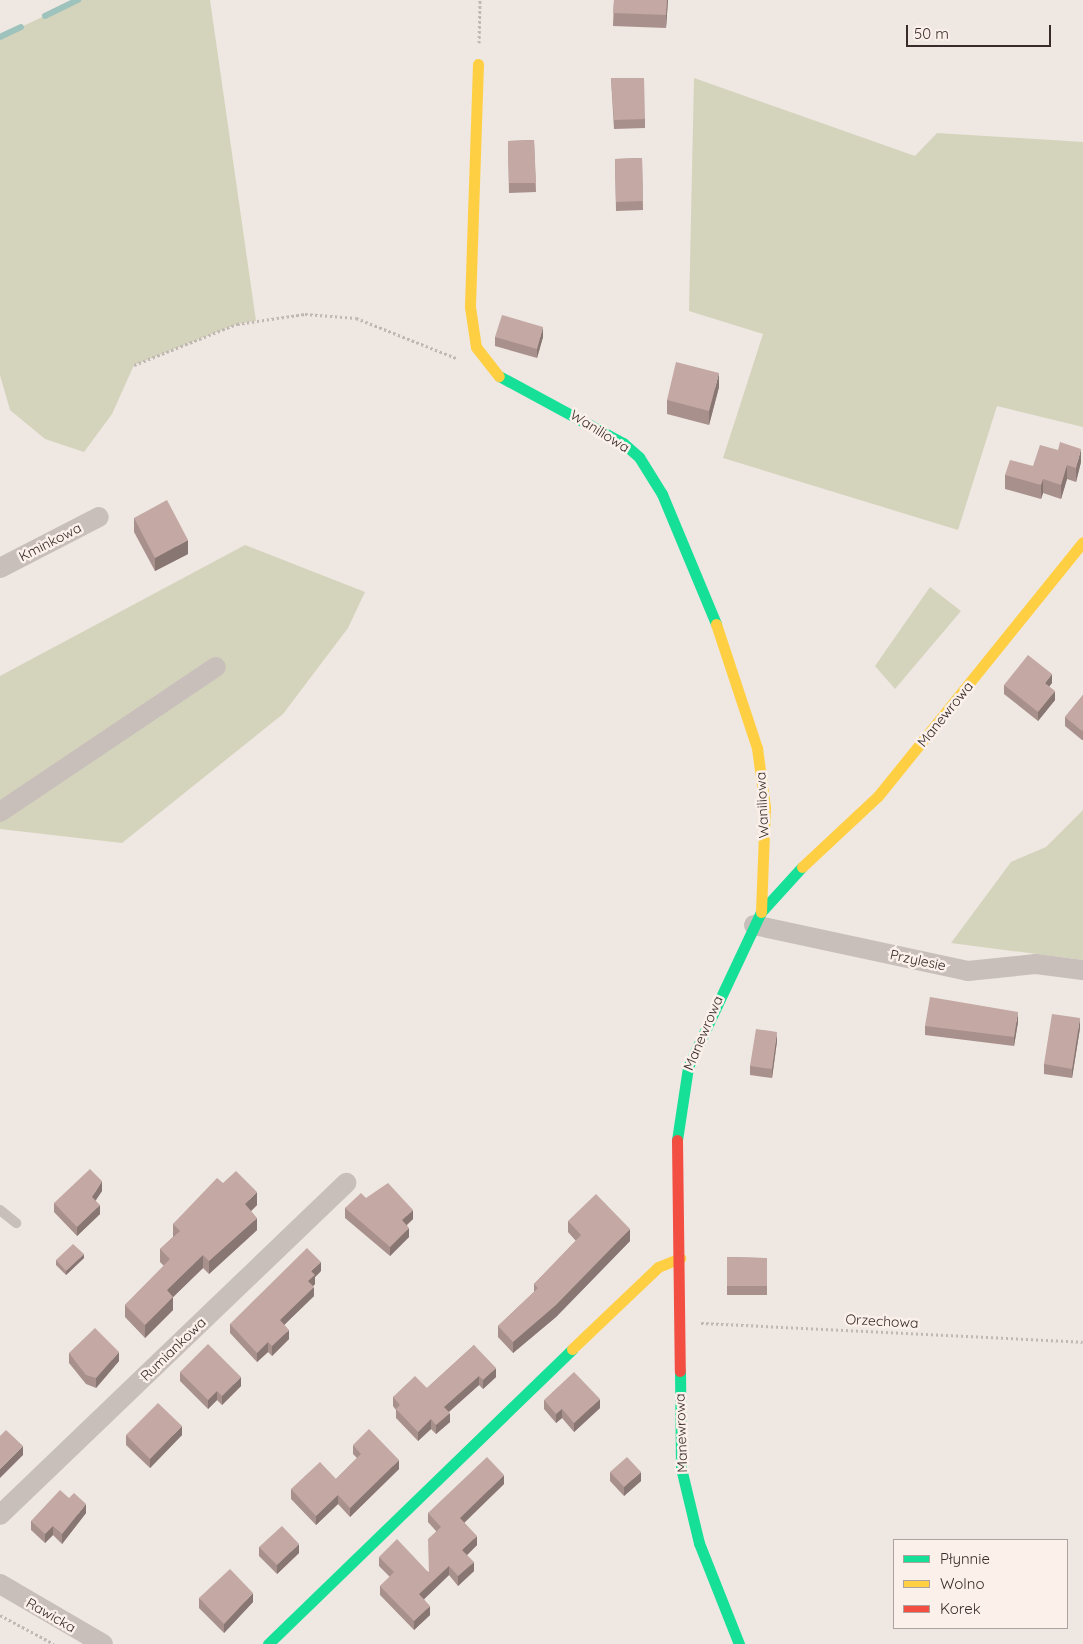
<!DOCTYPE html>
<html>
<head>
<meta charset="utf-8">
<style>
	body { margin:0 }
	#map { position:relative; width:1083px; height:1644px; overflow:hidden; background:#efe7e2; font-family:Quicksand,sans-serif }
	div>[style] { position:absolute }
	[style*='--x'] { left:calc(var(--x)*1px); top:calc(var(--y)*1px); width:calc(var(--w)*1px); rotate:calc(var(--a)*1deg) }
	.green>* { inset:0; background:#d4d4bc }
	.stream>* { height:5.5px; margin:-2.75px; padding:0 2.75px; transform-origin:2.75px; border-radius:2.75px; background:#9ec2bc }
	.path>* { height:3px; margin-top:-1.5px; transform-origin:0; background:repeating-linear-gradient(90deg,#c1b7b3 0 2.5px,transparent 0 5px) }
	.lane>* { height:10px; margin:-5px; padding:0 5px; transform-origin:5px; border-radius:5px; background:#c8bfbb }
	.street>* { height:20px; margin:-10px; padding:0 10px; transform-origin:10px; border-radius:10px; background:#c8bfbb }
	.fast>* { height:11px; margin:-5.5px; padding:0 5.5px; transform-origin:5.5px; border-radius:5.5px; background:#16e098 }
	.slow>* { height:11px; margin:-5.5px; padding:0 5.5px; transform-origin:5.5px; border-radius:5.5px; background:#ffcf43 }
	.jam>* { height:11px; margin:-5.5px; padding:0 5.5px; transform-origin:5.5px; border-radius:5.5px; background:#f24e42 }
	.wall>* { inset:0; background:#a8908c }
	.shaded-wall>* { inset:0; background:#887672 }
	.building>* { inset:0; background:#c3a8a3 }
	span { translate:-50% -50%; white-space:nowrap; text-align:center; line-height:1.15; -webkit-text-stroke:5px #fbf1ea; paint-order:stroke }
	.street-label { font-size:14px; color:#392b29 }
	.legend { position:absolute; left:893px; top:1539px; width:175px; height:90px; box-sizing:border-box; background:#fbf1ea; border:1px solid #ada29d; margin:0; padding:6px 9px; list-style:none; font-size:15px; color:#392b29 }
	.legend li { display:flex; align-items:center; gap:10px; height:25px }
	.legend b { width:25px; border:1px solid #ada29d }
	.scale { position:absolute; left:906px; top:25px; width:145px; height:22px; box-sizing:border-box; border:2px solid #392b29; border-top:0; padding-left:6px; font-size:15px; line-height:18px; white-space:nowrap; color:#392b29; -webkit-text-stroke:4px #fbf1ea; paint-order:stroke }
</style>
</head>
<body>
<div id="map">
	<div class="green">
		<i style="clip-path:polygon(78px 0,210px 0,256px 321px,237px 324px,134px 365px,112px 414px,84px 452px,45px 439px,10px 410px,0 375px,0 37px)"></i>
		<i style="clip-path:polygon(694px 78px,915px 156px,937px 133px,1083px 142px,1083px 427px,997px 406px,958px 530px,723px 458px,763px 334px,689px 311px)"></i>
		<i style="clip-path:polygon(245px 545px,365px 592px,348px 628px,283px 714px,122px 843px,0 829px,0 676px)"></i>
		<i style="clip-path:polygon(930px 587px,961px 611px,895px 689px,875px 666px)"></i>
		<i style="clip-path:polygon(1083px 810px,1083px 960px,951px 943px,1011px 862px,1046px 847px)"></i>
	</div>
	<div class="stream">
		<i style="--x:45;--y:16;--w:37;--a:-26"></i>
		<i style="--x:0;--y:37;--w:23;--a:-25"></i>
	</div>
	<div class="path">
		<i style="--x:479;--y:43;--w:43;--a:-88.7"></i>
		<i style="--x:134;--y:365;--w:111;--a:-21.7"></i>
		<i style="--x:237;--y:324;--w:69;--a:-8.4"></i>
		<i style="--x:305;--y:314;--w:51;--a:4.5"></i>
		<i style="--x:356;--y:318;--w:108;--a:21.8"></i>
		<i style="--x:701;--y:1323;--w:382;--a:2.8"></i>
		<i style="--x:0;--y:1615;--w:61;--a:28.2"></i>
	</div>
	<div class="lane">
		<i style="--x:0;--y:1210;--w:21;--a:39"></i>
	</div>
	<div class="street">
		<i style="--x:0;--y:568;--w:111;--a:-27.3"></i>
		<i style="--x:0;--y:812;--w:260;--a:-33.9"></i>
		<i style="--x:754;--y:925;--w:219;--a:12.1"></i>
		<i style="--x:968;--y:971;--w:68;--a:-5.9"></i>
		<i style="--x:1036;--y:964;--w:47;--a:7.3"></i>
		<i style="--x:0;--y:1515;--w:480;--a:-43.8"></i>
		<i style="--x:0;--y:1584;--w:119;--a:30.2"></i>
	</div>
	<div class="fast">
		<i style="--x:499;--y:376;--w:141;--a:28.4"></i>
		<i style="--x:623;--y:443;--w:21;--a:41"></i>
		<i style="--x:639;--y:457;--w:44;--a:58.1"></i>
		<i style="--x:662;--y:494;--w:141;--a:67.4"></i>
		<i style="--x:677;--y:1140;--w:74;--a:-81.4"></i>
		<i style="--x:688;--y:1067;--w:171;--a:-64.8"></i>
		<i style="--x:761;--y:912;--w:61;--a:-47.7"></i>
		<i style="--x:680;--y:1371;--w:97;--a:89.4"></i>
		<i style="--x:681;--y:1468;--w:77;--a:76.5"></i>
		<i style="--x:699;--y:1543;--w:109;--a:68.4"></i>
		<i style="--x:268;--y:1644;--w:424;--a:-44.1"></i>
	</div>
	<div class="slow">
		<i style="--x:478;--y:64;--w:243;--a:91.9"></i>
		<i style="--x:470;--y:307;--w:40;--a:81.5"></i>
		<i style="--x:476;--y:347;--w:37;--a:52"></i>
		<i style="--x:716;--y:624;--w:131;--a:71.7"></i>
		<i style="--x:757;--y:748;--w:60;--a:82.3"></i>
		<i style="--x:765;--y:807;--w:105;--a:92.2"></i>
		<i style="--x:802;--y:867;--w:104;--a:-43.1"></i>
		<i style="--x:878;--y:796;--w:326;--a:-51.1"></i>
		<i style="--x:572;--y:1349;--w:119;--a:-43.6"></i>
		<i style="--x:658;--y:1267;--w:24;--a:-22"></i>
	</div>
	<div class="jam">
		<i style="--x:677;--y:1140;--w:231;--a:89.3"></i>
	</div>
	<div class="wall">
		<i style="clip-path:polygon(614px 0,668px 0,666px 28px,613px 26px)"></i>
		<i style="clip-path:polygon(611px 78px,645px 119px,645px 128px,614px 129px)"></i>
		<i style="clip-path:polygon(534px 140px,536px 192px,509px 193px,508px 141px)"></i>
		<i style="clip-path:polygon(642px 158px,643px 210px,616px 211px,615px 159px)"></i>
		<i style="clip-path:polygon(495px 337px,543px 337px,537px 358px,495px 346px)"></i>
		<i style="clip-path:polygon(719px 387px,709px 425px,667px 414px,667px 400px)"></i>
		<i style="clip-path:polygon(1081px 462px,1076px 482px,1067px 479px,1061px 499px,1043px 493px,1041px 499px,1005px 489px,1005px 475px,1033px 466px)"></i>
		<i style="clip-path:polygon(134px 518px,188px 554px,155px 571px,134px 532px)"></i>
		<i style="clip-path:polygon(1052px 683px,1049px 686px,1055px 700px,1038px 721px,1004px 694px,1004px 685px)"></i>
		<i style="clip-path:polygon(1083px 695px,1083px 740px,1082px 740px,1065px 726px,1065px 717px)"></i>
		<i style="clip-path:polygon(1018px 1022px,1014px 1046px,925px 1035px,925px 1026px)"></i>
		<i style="clip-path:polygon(1080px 1028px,1072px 1078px,1044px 1074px,1044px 1064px)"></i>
		<i style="clip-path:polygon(777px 1041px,772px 1078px,750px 1075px,750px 1066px)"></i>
		<i style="clip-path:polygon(223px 1183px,257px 1205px,251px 1211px,257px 1230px,209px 1274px,203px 1268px,173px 1297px,173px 1310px,145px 1338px,125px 1317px,125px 1305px,164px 1266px,160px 1262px,160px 1249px,173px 1237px,173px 1224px)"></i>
		<i style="clip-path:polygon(102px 1191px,95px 1201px,100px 1214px,77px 1236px,54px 1212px,54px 1203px)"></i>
		<i style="clip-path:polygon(366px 1198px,413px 1219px,407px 1225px,409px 1237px,390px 1256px,345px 1218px,345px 1208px)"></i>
		<i style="clip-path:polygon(568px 1221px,630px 1241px,556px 1317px,513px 1353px,498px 1337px,498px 1326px,534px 1292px,534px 1284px,576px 1241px,568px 1232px)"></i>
		<i style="clip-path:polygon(727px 1257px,767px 1258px,767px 1295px,727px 1295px)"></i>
		<i style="clip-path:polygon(84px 1258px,66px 1275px,56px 1265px,56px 1260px)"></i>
		<i style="clip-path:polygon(321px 1271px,315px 1277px,315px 1284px,313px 1286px,314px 1296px,284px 1325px,289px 1339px,272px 1356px,268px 1352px,257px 1362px,230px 1333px,230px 1324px)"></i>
		<i style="clip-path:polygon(474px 1345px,496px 1377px,483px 1389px,479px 1385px,449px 1412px,450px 1422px,436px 1434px,431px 1429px,418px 1441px,396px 1418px,396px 1410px,393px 1406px,393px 1397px,427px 1388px)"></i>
		<i style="clip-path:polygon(69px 1353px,119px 1361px,96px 1388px,86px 1384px,69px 1363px)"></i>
		<i style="clip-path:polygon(180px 1372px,241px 1386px,222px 1405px,217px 1400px,208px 1409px,180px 1381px)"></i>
		<i style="clip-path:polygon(544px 1400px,600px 1408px,574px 1432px,562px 1418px,556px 1423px,544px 1409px)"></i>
		<i style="clip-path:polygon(126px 1435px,182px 1435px,150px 1468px,126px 1445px)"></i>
		<i style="clip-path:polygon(353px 1445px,399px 1469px,350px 1517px,338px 1504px,316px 1525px,291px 1499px,291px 1489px,336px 1479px,357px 1458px,353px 1454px)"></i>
		<i style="clip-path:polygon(610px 1472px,641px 1481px,624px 1496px,610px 1481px)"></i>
		<i style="clip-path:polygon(504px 1484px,464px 1522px,477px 1545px,467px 1555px,474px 1571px,458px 1586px,449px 1575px,424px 1599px,430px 1615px,414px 1630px,380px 1595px,380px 1586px,390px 1577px,379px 1566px,379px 1557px,429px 1572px,436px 1531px,428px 1522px,428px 1513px)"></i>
		<i style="clip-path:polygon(86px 1513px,62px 1544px,53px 1535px,45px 1543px,31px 1530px,31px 1521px)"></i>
		<i style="clip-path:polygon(259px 1547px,299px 1553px,277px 1574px,259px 1556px)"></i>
		<i style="clip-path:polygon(199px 1598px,253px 1602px,224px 1633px,199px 1608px)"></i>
	</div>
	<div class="shaded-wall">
		<i style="clip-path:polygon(667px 0,668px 0,666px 28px,666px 15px)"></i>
		<i style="clip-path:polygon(543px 327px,543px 337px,537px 358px,537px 349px)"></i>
		<i style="clip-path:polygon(719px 373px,719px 387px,709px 425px,709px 411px)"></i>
		<i style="clip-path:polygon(1081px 449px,1081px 462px,1076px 482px,1076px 468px)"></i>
		<i style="clip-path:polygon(1067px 465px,1067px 479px,1061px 499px,1061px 485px)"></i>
		<i style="clip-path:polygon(1043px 479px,1043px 493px,1041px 499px,1041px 485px)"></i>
		<i style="clip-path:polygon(188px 540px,188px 554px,155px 571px,155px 558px)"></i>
		<i style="clip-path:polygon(1052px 674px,1052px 683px,1045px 692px,1045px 683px)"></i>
		<i style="clip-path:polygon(1055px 691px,1055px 700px,1038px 721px,1038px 712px)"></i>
		<i style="clip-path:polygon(1018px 1012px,1018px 1022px,1014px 1046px,1014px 1037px)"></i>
		<i style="clip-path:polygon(1080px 1018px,1080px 1028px,1072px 1078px,1072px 1069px)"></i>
		<i style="clip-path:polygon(777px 1032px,777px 1041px,772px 1078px,772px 1069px)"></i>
		<i style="clip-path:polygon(102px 1181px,102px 1191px,92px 1206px,92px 1197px)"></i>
		<i style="clip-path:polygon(257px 1192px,257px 1205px,245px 1217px,245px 1204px)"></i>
		<i style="clip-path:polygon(100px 1205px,100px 1214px,77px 1236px,77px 1227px)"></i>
		<i style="clip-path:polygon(413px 1210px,413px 1219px,402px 1229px,402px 1220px)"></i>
		<i style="clip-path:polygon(257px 1218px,257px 1230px,209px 1274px,209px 1261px)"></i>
		<i style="clip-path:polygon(409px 1228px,409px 1237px,390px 1256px,390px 1247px)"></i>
		<i style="clip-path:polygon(630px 1229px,630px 1241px,556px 1317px,513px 1353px,513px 1342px)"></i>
		<i style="clip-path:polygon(84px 1254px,84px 1258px,66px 1275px,66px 1271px)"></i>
		<i style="clip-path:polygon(203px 1255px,203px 1268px,167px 1303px,167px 1290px)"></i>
		<i style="clip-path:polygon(321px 1262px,321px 1271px,315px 1277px,315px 1284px,308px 1291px,308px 1281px,311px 1271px)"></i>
		<i style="clip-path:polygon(314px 1287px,314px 1296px,280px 1329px,280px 1320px)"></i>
		<i style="clip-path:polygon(173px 1297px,173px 1310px,145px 1338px,145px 1325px)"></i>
		<i style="clip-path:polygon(289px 1330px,289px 1339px,272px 1356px,272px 1346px)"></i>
		<i style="clip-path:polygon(268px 1342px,268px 1352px,257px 1362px,257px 1353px)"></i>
		<i style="clip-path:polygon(119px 1352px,119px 1361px,96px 1388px,96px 1378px)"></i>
		<i style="clip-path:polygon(496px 1368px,496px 1377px,483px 1389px,483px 1380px)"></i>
		<i style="clip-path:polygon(479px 1376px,479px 1385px,444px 1416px,444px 1407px)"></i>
		<i style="clip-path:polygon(241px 1377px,241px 1386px,222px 1405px,222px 1396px)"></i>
		<i style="clip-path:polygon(217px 1391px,217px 1400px,208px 1409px,208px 1400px)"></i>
		<i style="clip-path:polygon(600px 1399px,600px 1408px,574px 1432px,574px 1423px)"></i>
		<i style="clip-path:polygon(562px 1409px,562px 1418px,556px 1423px,556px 1414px)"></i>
		<i style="clip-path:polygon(450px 1413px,450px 1422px,436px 1434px,436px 1425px)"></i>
		<i style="clip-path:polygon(431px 1419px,431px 1429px,418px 1441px,418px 1432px)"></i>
		<i style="clip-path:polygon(182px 1426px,182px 1435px,150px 1468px,150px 1459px)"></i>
		<i style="clip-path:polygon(23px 1446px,23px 1455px,0 1478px,0 1469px)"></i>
		<i style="clip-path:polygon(399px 1460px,399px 1469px,350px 1517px,350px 1508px)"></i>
		<i style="clip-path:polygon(641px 1472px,641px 1481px,624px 1496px,624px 1487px)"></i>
		<i style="clip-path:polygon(504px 1475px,504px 1484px,460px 1527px,460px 1518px)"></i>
		<i style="clip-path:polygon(338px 1495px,338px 1504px,316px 1525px,316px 1516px)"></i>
		<i style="clip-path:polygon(86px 1504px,86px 1513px,62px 1544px,62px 1534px)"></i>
		<i style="clip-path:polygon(53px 1526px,53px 1535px,45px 1543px,45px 1534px)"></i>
		<i style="clip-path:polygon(477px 1536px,477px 1545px,462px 1560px,462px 1550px)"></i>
		<i style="clip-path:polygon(299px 1544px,299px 1553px,277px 1574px,277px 1565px)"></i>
		<i style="clip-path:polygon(474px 1562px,474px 1571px,458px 1586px,458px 1576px)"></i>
		<i style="clip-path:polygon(449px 1566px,449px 1575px,419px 1604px,419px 1594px)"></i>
		<i style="clip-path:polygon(253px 1593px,253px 1602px,224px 1633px,224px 1624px)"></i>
		<i style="clip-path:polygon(430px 1606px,430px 1615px,414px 1630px,414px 1621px)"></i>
	</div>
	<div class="building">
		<i style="clip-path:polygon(614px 0,667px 0,666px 15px,613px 13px)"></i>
		<i style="clip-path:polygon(611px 78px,644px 78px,645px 119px,614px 120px)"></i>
		<i style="clip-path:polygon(534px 140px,536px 183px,509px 183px,508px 141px)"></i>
		<i style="clip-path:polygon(642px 158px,643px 201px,616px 202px,615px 159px)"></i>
		<i style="clip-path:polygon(502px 315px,543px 327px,537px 349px,495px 337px)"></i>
		<i style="clip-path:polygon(676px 362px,719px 373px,709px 411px,667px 400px)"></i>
		<i style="clip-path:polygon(1060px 442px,1081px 449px,1076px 468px,1067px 465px,1061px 485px,1043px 479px,1041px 485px,1005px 475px,1010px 460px,1033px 466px,1040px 445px,1058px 450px)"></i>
		<i style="clip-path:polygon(167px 500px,188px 540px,155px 558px,134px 518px)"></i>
		<i style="clip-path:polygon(1028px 655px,1052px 674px,1045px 683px,1055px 691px,1038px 712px,1004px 685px)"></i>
		<i style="clip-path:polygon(1083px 695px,1083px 730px,1082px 731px,1065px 717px)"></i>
		<i style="clip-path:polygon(930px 997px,1018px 1012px,1014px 1037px,925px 1026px)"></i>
		<i style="clip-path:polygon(1052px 1014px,1080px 1018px,1072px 1069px,1044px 1064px)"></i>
		<i style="clip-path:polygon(756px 1029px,777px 1032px,772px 1069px,750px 1066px)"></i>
		<i style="clip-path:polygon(90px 1169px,102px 1181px,92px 1197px,100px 1205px,77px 1227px,54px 1203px)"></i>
		<i style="clip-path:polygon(236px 1171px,257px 1192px,245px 1204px,257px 1218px,209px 1261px,203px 1255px,167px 1290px,173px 1297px,145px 1325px,125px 1305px,170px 1259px,160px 1249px,180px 1231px,173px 1224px,217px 1178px,223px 1183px)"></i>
		<i style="clip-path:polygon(388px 1183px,413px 1210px,402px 1220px,409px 1228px,390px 1247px,345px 1208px,361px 1193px,366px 1198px)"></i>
		<i style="clip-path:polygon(596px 1194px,630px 1229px,556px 1305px,513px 1342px,498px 1326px,538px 1288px,534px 1284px,581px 1235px,568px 1221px)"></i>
		<i style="clip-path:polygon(73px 1244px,84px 1254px,66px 1271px,56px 1260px)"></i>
		<i style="clip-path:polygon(307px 1248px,321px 1262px,311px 1271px,315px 1275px,308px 1281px,314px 1287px,280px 1320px,289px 1330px,272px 1346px,268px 1342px,257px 1353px,230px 1324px)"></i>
		<i style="clip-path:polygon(727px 1257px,767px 1258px,767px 1286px,727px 1286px)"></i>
		<i style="clip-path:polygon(95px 1328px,119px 1352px,96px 1378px,86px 1375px,69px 1353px)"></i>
		<i style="clip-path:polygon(208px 1344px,241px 1377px,222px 1396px,217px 1391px,208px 1400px,180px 1372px)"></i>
		<i style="clip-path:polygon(474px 1345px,496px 1368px,483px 1380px,479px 1376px,444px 1407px,450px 1413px,436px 1425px,431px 1419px,418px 1432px,396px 1409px,400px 1405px,393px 1397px,415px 1376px,427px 1388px)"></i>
		<i style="clip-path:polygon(574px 1372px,600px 1399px,574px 1423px,562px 1409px,556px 1414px,544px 1400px)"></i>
		<i style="clip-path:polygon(158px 1403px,182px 1426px,150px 1459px,126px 1435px)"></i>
		<i style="clip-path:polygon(369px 1429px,399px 1460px,350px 1508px,338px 1495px,316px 1516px,291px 1489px,320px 1462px,336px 1479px,361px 1454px,353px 1445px)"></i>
		<i style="clip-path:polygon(6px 1430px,23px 1446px,0 1469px,0 1436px)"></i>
		<i style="clip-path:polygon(487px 1457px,504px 1475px,460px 1518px,477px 1536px,462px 1550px,474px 1562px,458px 1576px,449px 1566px,419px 1594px,430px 1606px,414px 1621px,380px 1586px,394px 1572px,379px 1557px,397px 1539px,429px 1573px,428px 1539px,441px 1527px,428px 1513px)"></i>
		<i style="clip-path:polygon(627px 1457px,641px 1472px,624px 1487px,610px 1472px)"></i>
		<i style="clip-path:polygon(60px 1490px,69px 1498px,74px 1493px,86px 1504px,62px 1534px,53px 1526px,45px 1534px,31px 1521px)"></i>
		<i style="clip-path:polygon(282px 1526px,299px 1544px,277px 1565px,259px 1547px)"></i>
		<i style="clip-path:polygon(230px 1569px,253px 1593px,224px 1624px,199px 1598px)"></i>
	</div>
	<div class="street-label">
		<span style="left:600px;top:431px;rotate:32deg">Waniliowa</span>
		<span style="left:50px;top:542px;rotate:-27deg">Kminkowa</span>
		<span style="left:945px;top:714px;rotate:-51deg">Manewrowa</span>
		<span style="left:762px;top:805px;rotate:-93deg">Waniliowa</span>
		<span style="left:918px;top:960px;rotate:12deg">Przylesie</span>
		<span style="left:703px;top:1033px;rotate:-67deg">Manewrowa</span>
		<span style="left:882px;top:1321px;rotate:3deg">Orzechowa</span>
		<span style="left:173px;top:1349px;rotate:-44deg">Rumiankowa</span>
		<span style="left:681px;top:1433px;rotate:-92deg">Manewrowa</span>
		<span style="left:51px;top:1615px;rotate:30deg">Rawicka</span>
	</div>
	<ul class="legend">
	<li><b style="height:6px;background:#16e098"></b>Płynnie</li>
	<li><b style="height:6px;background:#ffcf43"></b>Wolno</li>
	<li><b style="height:6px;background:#f24e42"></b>Korek</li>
	</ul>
	<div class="scale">50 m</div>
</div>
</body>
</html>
